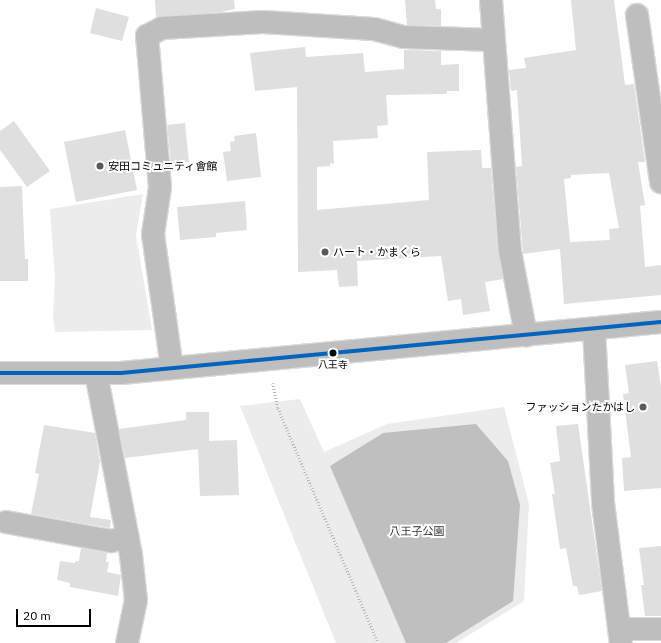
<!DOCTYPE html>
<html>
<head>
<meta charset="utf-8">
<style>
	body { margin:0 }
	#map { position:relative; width:661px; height:643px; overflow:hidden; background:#fff; font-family:"IBM Plex Sans","Noto Sans JP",sans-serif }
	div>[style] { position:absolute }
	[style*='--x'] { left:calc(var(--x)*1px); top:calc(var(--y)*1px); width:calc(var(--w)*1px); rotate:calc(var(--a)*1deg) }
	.green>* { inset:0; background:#ececec }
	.water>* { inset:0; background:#bfbfbf }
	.building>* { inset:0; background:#dfdfdf }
	.path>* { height:2.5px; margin-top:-1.25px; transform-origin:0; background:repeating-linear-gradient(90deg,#b9b9b9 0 1px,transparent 0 3px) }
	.roads { filter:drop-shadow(1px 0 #dbdbdb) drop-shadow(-1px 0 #dbdbdb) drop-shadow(0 1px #dbdbdb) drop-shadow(0 -1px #dbdbdb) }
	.street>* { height:22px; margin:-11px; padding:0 11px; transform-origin:11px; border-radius:11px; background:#bebebe }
	.highway>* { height:22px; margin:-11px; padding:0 11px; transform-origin:11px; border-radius:11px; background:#bebebe }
	.bus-1>* { height:4px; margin:-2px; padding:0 2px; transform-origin:2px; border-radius:2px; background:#0065bd }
	.dots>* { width:11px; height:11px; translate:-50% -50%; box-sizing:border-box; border:2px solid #fff; border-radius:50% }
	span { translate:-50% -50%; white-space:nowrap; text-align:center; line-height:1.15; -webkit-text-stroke:4px #fff; paint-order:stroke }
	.bus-label { font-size:10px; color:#000 }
	.poi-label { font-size:11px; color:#000 }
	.left { translate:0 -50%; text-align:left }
	.right { translate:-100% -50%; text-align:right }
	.park-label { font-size:11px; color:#333 }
	.scale { position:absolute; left:16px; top:609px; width:75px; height:18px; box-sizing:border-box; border:2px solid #000; border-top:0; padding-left:5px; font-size:12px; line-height:14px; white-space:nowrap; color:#000; -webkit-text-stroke:3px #fff; paint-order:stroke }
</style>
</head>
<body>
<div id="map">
	<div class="green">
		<i style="clip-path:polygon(143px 194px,136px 235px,152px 330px,55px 332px,53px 316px,55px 279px,50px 209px)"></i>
		<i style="clip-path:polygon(300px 399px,324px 452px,387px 424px,504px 407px,529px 504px,524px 601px,456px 643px,336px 643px,240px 406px)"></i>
	</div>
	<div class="water">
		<i style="clip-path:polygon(476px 424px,508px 461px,520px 505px,513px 601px,446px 643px,406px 643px,330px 466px,383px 433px)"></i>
	</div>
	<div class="building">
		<i style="clip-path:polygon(155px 0,234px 0,235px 9px,221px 12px,156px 17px)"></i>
		<i style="clip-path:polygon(405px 0,435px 0,436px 9px,441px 9px,441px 26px,407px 25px)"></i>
		<i style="clip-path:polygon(evenodd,571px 0,614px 0,625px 85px,634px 84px,645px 162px,638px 162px,645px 205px,640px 206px,645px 267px,661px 265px,661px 295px,564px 304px,560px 249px,523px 254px,516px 167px,522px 166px,517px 90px,511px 91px,509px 70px,526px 68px,524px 58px,576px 50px,571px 0,609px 173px,619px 228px,609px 229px,610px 240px,570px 242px,564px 179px,571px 178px,571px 175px,609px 173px)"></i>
		<i style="clip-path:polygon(96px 8px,129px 17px,122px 41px,90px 33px)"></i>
		<i style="clip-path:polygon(305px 47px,306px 57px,363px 53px,365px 72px,404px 69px,404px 50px,441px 51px,441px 65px,459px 64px,459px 91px,447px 91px,447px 94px,386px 95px,388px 125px,377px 126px,378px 138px,333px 141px,334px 164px,330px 163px,330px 166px,317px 167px,317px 210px,429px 200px,427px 152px,481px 150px,482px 168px,491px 168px,498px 252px,503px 279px,485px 282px,490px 311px,463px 315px,461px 299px,448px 301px,441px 256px,357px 261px,358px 286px,339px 287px,337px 270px,298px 272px,297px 87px,255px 91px,250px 53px)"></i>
		<i style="clip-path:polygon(14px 121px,50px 171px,27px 187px,0 150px,0 131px)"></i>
		<i style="clip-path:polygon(185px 123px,189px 162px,171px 164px,167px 125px)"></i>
		<i style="clip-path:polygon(125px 130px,137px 190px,76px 202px,64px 142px)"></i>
		<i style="clip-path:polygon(256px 133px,261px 177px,227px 181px,223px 152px,231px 151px,230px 142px,235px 141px,234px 136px)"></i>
		<i style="clip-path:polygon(22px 186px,25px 259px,28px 259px,28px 281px,0 281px,0 187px)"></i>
		<i style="clip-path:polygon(245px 201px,247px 230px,216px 233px,216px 237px,180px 240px,177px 207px)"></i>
		<i style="clip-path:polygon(657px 361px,661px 387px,661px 488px,624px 491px,622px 458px,631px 457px,623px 394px,629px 393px,625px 365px)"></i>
		<i style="clip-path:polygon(186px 412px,209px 412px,209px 441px,237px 440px,239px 495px,200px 496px,198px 449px,125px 458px,119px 429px,186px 420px)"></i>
		<i style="clip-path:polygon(578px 424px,602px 591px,579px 595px,577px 586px,573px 586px,566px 548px,560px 549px,552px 494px,555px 494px,550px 463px,560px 461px,556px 426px)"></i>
		<i style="clip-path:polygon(44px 425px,95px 433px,100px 462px,90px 517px,111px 520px,110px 528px,31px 514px,39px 474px,35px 473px)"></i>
		<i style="clip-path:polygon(661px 546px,661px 616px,645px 616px,641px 585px,644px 585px,639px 548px)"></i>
		<i style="clip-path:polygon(81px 548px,107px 553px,106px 562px,109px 562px,107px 572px,121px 575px,118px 596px,70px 587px,70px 583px,57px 580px,60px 561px,75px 563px,76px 561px,79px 561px)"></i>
	</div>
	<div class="path">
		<i style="--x:273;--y:383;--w:25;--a:79"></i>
		<i style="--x:278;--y:408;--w:255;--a:66.9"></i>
	</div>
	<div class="roads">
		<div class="street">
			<i style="--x:491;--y:0;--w:252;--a:85.7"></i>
			<i style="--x:510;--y:251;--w:86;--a:79.2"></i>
			<i style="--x:637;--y:15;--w:169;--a:81.8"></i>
			<i style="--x:594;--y:329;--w:174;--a:87"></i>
			<i style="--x:603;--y:503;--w:141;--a:82.7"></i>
			<i style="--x:172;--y:368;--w:135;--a:-98.1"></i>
			<i style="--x:153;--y:234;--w:48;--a:-81.5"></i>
			<i style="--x:160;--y:187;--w:152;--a:-94.9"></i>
			<i style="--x:147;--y:36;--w:17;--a:-28"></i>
			<i style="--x:162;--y:28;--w:101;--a:-3.4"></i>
			<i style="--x:263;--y:22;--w:111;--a:3.6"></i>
			<i style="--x:374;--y:29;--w:30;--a:15"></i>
			<i style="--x:403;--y:37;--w:90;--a:1.9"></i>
			<i style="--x:96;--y:373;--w:185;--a:79.1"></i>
			<i style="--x:131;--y:555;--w:45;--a:83.7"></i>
			<i style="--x:136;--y:600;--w:44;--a:101.8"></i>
			<i style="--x:6;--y:522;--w:107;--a:10.3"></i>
			<i style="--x:111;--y:541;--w:17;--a:-13"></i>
			<i style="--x:620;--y:629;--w:41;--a:0"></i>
		</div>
		<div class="highway">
			<i style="--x:0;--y:373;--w:121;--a:0"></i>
			<i style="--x:121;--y:373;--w:542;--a:-5.4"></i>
		</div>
	</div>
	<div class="bus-1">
		<i style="--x:0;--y:373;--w:121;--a:0"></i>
		<i style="--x:121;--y:373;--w:542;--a:-5.4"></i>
	</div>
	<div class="dots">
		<i style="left:100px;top:166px;background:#595959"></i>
		<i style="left:325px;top:252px;background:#595959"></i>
		<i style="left:333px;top:353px;background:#000"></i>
		<i style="left:643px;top:407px;background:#595959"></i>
	</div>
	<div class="bus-label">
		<span style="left:333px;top:365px">八王寺</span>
	</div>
	<div class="poi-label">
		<span class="left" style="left:108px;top:166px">安田コミュニティ會館</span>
		<span class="left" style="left:333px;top:252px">ハート・かまくら</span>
		<span class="right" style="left:635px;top:407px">ファッションたかはし</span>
	</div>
	<div class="park-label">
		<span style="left:417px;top:531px">八王子公園</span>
	</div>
	<div class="scale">20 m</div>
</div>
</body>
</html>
